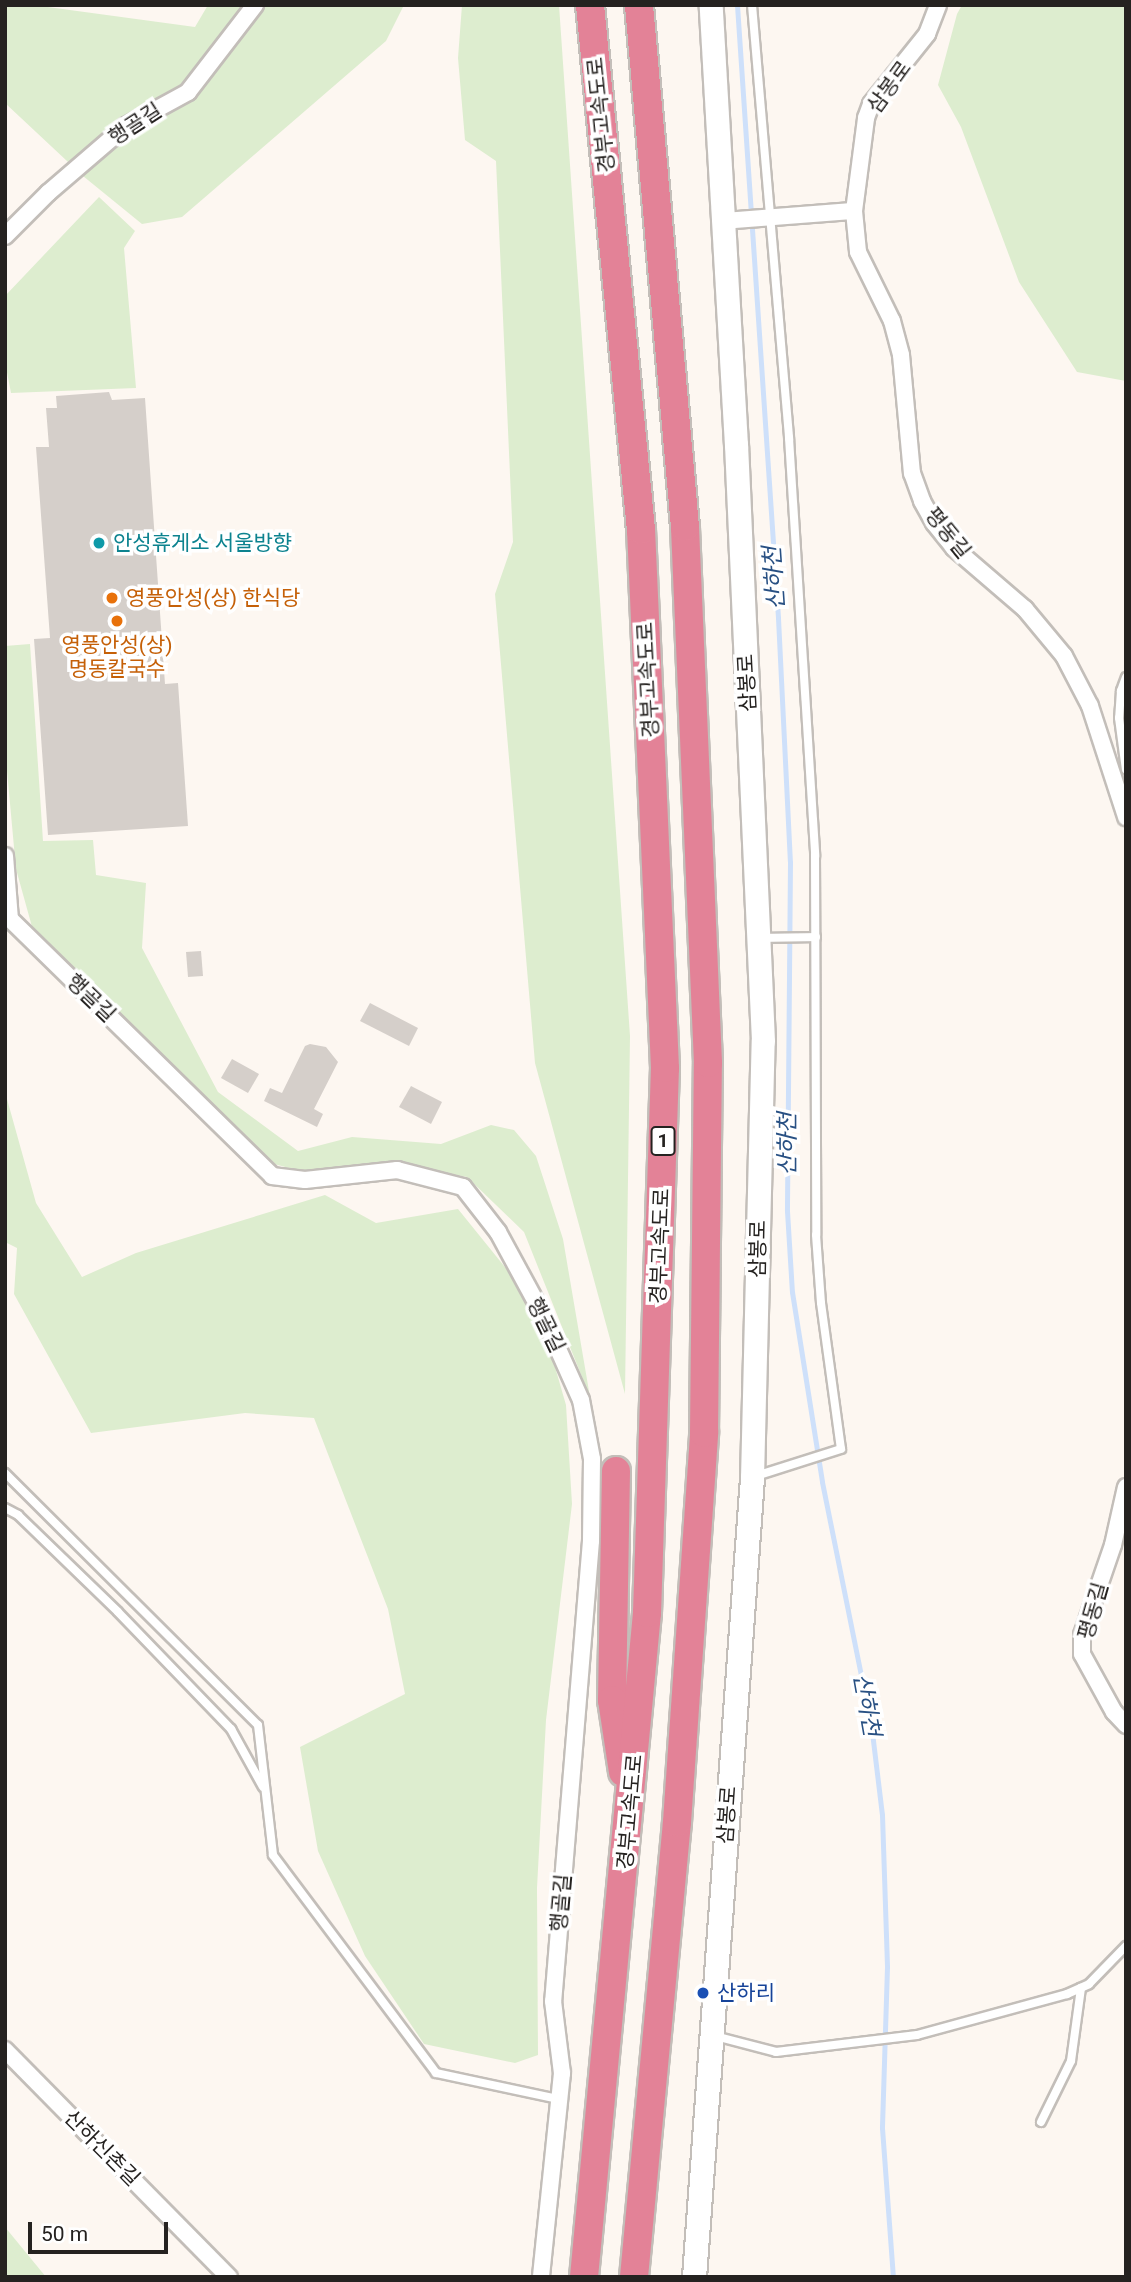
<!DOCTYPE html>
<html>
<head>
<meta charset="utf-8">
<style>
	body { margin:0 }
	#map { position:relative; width:1131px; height:2282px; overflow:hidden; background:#fdf7f1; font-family:Roboto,"Noto Sans KR",sans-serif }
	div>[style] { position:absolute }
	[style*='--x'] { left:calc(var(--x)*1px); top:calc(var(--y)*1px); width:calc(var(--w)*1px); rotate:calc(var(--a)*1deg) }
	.green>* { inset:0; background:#ddedcf }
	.stream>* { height:5px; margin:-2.5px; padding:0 2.5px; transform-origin:2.5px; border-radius:2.5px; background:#cee0fa }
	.building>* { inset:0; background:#d5cfca }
	.roads { filter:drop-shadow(2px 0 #c3beb9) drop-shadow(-2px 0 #c3beb9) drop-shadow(0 2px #c3beb9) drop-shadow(0 -2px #c3beb9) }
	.service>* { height:8px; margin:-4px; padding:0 4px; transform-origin:4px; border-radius:4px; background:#fff }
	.minor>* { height:16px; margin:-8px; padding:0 8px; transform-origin:8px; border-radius:8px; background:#fff }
	.secondary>* { height:23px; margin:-11.5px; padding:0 11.5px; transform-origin:11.5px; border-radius:11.5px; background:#fff }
	.motorway>* { height:28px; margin:-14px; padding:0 14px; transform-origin:14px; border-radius:14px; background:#e38297 }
	.dots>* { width:19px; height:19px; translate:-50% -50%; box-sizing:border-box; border:4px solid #fff; border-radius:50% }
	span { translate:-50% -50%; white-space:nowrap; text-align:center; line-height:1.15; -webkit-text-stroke:7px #fff; paint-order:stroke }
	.shield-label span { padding:2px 5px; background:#fff; border:2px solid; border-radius:5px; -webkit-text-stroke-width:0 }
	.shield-label { font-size:19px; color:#252220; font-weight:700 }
	.street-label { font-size:21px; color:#252220 }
	.culture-label { font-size:21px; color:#0d838f }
	.left { translate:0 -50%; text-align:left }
	.food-label { font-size:21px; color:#c56008 }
	.transit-label { font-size:21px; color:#164399 }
	.water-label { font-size:23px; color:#285083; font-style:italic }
	.frame { position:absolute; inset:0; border:7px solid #252220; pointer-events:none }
	.scale { position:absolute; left:28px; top:2222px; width:140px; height:32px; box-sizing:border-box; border:4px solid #252220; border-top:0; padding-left:9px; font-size:21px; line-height:24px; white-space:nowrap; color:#252220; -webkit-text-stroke:5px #fff; paint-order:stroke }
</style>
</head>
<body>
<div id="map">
	<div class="green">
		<i style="clip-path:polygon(5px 5px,33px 5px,195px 27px,208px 5px,404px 5px,386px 41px,182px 217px,142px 224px,83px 176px,5px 103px)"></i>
		<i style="clip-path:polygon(462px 5px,559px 5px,630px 1036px,625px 1394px,535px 1063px,495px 594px,513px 542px,496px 161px,465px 140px,458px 58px)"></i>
		<i style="clip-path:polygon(962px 5px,1126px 5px,1126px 381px,1077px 372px,1019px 282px,961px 127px,938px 85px,957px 14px)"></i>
		<i style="clip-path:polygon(99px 197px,135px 231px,124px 248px,136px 388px,11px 393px,5px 362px,5px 296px)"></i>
		<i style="clip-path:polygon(30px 644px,43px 841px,93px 840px,96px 875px,146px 883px,142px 948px,218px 1092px,298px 1151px,352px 1137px,441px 1144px,491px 1125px,514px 1130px,536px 1156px,563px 1239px,590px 1397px,524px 1232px,467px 1177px,386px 1161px,305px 1180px,308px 1173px,259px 1160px,34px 934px,16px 869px,5px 749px,5px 646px)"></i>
		<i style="clip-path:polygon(5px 981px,7px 1099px,36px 1203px,82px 1277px,136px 1253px,325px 1195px,376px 1223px,458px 1209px,538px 1308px,566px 1405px,572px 1504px,546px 1720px,537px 1888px,538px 2055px,515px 2063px,424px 2044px,365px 1956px,318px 1851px,300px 1747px,405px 1694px,388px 1609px,314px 1418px,245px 1413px,91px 1433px,14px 1294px,17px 1248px,5px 1242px)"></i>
		<i style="clip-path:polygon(5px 2227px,46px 2277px,5px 2277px)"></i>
	</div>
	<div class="stream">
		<i style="--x:737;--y:5;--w:614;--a:86.17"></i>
		<i style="--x:778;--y:618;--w:244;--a:87.2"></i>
		<i style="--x:790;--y:862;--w:349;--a:90.5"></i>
		<i style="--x:787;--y:1211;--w:81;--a:86.5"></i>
		<i style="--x:792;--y:1292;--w:192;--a:81"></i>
		<i style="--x:822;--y:1482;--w:247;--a:78.6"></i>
		<i style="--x:871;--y:1724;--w:92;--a:83.1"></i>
		<i style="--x:882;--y:1815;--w:152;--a:88.1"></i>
		<i style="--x:887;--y:1967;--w:161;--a:91.8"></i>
		<i style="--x:882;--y:2128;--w:149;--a:85.8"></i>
	</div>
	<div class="building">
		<i style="clip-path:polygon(109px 392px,112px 400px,145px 398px,165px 684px,178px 683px,188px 826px,48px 835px,34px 639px,50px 638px,36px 447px,49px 447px,46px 408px,57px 408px,56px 396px)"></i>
		<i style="clip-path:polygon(201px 951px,203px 976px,188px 977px,186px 952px)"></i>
		<i style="clip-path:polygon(370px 1003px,418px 1028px,409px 1046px,360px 1021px)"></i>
		<i style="clip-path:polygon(310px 1044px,326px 1047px,338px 1062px,314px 1109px,323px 1114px,317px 1127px,264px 1101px,270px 1088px,282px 1093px,305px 1046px)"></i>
		<i style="clip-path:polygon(232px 1059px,259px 1074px,248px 1093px,221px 1078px)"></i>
		<i style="clip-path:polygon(411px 1086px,442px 1102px,431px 1124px,399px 1107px)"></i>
	</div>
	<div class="roads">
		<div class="service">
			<i style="--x:752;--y:5;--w:435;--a:85.1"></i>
			<i style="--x:789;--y:438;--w:418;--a:86.4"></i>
			<i style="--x:815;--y:855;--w:380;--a:89.8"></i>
			<i style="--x:816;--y:1235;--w:68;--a:85.8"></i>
			<i style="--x:821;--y:1303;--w:147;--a:82.2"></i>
			<i style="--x:841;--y:1449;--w:89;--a:162.4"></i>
			<i style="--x:1126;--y:677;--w:15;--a:110"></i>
			<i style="--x:1121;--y:691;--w:27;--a:94"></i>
			<i style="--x:1119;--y:718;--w:52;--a:82.3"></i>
			<i style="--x:761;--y:938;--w:55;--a:-1"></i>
			<i style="--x:5;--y:1473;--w:357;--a:44.9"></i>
			<i style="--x:258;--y:1725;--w:131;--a:83.4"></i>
			<i style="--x:273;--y:1855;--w:272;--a:53.2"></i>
			<i style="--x:436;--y:2073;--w:125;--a:12"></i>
			<i style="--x:5;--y:1508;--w:15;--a:28"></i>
			<i style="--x:18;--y:1515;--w:139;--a:44.1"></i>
			<i style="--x:118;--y:1612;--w:163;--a:46"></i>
			<i style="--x:231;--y:1729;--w:66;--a:61.1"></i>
			<i style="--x:715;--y:2036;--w:63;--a:14.7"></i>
			<i style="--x:776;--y:2052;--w:142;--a:-6.9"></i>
			<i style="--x:917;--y:2035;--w:156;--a:-15.3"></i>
			<i style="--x:1067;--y:1994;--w:24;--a:-24"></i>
			<i style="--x:1089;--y:1984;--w:53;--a:-45.8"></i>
			<i style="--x:1041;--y:2122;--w:68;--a:-63.8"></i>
			<i style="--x:1071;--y:2061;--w:74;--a:-82.2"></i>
		</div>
		<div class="minor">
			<i style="--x:854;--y:211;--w:41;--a:84.4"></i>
			<i style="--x:858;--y:252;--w:77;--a:63.8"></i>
			<i style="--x:892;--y:321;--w:35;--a:75"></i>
			<i style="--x:901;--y:355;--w:119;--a:84.7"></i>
			<i style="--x:912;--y:473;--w:30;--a:70"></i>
			<i style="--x:922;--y:501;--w:25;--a:61"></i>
			<i style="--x:934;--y:523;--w:32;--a:51"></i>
			<i style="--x:954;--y:548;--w:94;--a:40.7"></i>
			<i style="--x:1025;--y:609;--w:61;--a:50.3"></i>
			<i style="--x:1064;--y:656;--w:56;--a:62.5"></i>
			<i style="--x:1090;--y:706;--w:117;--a:72"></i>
			<i style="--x:723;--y:221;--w:131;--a:-4.4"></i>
			<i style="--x:854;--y:211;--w:94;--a:-82.6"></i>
			<i style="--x:866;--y:118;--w:15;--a:-70"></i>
			<i style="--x:871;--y:104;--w:90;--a:-51.3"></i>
			<i style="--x:927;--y:34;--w:31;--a:-69"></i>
			<i style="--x:5;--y:236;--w:61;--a:-45"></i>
			<i style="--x:48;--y:193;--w:103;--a:-40.7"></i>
			<i style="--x:126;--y:126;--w:71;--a:-28.7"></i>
			<i style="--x:188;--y:92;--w:110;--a:-52.4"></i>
			<i style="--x:5;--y:856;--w:63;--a:85.5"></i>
			<i style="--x:10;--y:919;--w:367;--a:44.4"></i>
			<i style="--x:272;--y:1176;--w:33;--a:7"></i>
			<i style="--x:305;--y:1180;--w:93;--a:-6.2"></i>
			<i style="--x:397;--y:1170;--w:68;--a:14.4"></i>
			<i style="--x:463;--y:1187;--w:57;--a:52.1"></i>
			<i style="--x:498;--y:1232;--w:92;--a:61.5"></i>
			<i style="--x:542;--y:1313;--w:95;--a:65.9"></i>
			<i style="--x:581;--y:1400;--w:60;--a:79.4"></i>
			<i style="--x:592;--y:1459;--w:82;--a:90.7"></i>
			<i style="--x:591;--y:1541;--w:462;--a:94.7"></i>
			<i style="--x:553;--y:2001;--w:73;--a:82.9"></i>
			<i style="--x:562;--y:2073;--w:205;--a:95.9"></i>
			<i style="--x:1126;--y:1487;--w:59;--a:102.6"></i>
			<i style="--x:1113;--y:1545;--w:95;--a:109"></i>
			<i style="--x:1082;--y:1635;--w:19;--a:90"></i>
			<i style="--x:1082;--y:1654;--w:66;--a:61.1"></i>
			<i style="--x:1114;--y:1712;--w:18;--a:47"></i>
			<i style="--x:5;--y:2050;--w:319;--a:45.4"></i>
		</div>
		<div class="secondary">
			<i style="--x:694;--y:2277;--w:801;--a:-85.85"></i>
			<i style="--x:752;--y:1478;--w:437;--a:-88.6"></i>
			<i style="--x:763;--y:1041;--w:597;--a:-92.59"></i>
			<i style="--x:736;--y:445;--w:441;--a:-93.3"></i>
		</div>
		<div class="motorway">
			<i style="--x:616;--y:1471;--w:229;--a:91"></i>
			<i style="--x:612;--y:1700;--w:73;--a:81.3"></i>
			<i style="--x:584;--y:2277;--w:667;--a:-84.58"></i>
			<i style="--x:647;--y:1613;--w:545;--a:-88.11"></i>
			<i style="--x:665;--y:1068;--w:539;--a:-92.55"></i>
			<i style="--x:641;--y:530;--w:527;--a:-95.55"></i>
			<i style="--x:634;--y:2277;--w:457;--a:-84.6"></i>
			<i style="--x:677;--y:1822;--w:390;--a:-86"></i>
			<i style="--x:704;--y:1433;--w:370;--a:-89.4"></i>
			<i style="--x:708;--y:1063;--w:536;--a:-92.46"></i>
			<i style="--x:685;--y:527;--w:524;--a:-95.04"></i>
		</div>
	</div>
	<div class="dots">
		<i style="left:99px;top:543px;background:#0f9aa8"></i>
		<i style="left:112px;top:598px;background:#e8710a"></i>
		<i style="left:117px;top:621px;background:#e8710a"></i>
		<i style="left:703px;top:1993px;background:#1a4fb4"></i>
	</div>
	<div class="shield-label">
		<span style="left:663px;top:1141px">1</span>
	</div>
	<div class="street-label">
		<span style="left:889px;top:87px;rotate:-54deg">삼봉로</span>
		<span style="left:601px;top:115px;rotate:-96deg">경부고속도로</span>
		<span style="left:135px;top:124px;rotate:-33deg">행골길</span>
		<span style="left:948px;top:533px;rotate:51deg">평동길</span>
		<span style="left:648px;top:680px;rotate:-93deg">경부고속도로</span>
		<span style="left:747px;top:683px;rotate:-93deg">삼봉로</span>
		<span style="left:91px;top:998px;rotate:44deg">행골길</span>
		<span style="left:660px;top:1246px;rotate:-88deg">경부고속도로</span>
		<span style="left:758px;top:1249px;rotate:-89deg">삼봉로</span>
		<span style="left:546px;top:1325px;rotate:64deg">행골길</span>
		<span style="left:1093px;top:1611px;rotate:-74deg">평동길</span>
		<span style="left:630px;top:1812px;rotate:-85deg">경부고속도로</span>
		<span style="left:727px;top:1815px;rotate:-86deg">삼봉로</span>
		<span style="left:561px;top:1903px;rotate:-85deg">행골길</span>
		<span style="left:102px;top:2148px;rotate:45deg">산하신촌길</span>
	</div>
	<div class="culture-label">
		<span class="left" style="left:113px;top:543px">안성휴게소 서울방향</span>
	</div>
	<div class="food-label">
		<span class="left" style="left:126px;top:598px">영풍안성(상) 한식당</span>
		<span style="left:117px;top:657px">영풍안성(상)<br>명동칼국수</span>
	</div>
	<div class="transit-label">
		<span class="left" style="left:717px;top:1993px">산하리</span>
	</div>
	<div class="water-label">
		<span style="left:775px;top:578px;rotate:-94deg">산하천</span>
		<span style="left:788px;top:1144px;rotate:-90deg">산하천</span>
		<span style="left:866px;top:1705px;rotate:80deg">산하천</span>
	</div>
	<div class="frame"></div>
	<div class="scale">50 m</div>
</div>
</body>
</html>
